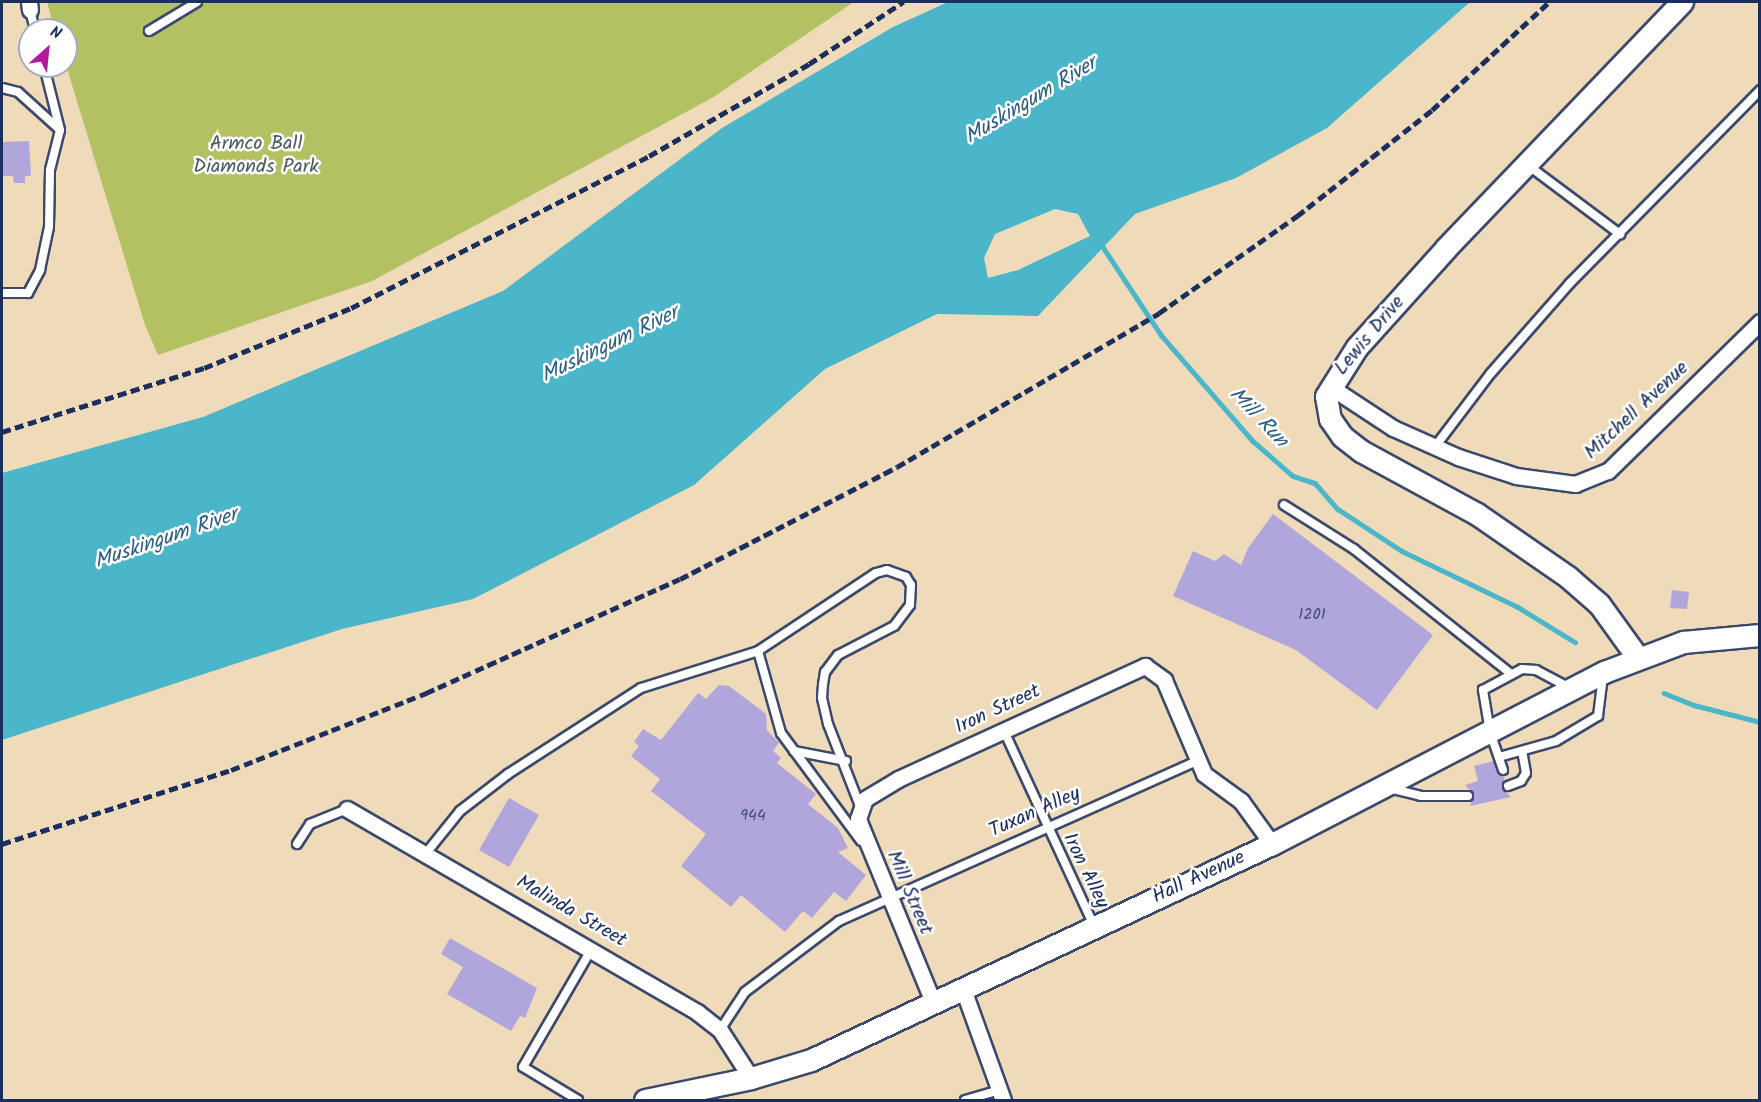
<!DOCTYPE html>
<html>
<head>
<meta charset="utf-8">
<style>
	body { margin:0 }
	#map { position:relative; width:1761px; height:1102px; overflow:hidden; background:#efdbba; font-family:Kalam,sans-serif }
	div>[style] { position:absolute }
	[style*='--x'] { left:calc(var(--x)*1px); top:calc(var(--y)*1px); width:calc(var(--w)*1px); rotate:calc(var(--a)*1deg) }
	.green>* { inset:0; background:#b4c162 }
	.water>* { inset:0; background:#4bb5c9 }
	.stream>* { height:4.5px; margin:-2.25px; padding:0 2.25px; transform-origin:2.25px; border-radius:2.25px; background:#4bb5c9 }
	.building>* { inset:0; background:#b1a6dc }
	.roads { filter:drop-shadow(2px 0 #3b496c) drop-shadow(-2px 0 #3b496c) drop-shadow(0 2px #3b496c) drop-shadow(0 -2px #3b496c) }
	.lane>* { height:8px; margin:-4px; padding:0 4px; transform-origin:4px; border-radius:4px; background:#fff }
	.street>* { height:15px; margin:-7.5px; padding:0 7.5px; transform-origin:7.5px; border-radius:7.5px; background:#fff }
	.secondary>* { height:21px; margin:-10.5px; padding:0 10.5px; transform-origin:10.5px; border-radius:10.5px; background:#fff }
	.rail>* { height:4.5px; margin-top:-2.25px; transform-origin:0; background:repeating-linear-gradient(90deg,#1b2f5e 0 9px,transparent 0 13.5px) }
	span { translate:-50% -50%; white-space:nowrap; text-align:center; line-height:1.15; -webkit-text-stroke:5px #fff; paint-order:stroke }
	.number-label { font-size:16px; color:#404d7e }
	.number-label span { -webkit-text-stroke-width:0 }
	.park-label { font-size:20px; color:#495b5f }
	.street-label { font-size:20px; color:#1b2f5e }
	.water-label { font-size:21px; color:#2c5e83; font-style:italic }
	.frame { position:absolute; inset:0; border:3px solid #1b2f5e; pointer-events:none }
	.north { position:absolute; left:18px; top:18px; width:60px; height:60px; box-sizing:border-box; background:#fff; border:2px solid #a4acbf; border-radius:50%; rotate:27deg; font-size:16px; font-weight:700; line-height:24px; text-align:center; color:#1b2f5e }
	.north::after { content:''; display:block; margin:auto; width:21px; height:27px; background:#b5179e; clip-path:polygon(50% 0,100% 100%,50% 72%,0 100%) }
</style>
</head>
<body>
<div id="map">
	<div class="green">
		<i style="clip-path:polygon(47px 2px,854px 2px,712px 98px,372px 281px,158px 355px,145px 325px,66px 65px,66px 30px,55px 30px)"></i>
	</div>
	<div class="water">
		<i style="clip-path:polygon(evenodd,948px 2px,1470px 2px,1327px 128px,1236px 178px,1135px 214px,1038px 316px,937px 314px,825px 369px,694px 485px,473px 599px,342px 629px,2px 740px,2px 473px,203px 417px,503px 291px,722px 128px,893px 27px,948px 2px,1055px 209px,1078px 214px,1090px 236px,1018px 270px,988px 278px,984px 258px,995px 234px,1055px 209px)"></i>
	</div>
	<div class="stream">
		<i style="--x:1101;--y:244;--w:110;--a:56.5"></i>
		<i style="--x:1162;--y:336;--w:139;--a:49.1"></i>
		<i style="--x:1253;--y:441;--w:53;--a:41.2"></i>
		<i style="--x:1293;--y:476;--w:23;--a:18"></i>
		<i style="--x:1315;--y:483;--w:35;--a:49"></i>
		<i style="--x:1338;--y:509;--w:77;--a:33.3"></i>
		<i style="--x:1402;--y:551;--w:129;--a:25.8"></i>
		<i style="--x:1518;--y:607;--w:67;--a:31.6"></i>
		<i style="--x:1664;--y:693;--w:32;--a:22"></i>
		<i style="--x:1694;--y:705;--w:68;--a:14.4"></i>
	</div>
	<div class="building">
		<i style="clip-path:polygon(29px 141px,31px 176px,25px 176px,25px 183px,14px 183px,13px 176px,2px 176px,2px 142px)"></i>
		<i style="clip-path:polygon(1273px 514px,1433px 635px,1377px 710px,1296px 650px,1173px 596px,1193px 551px,1215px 561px,1224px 554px,1241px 565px,1248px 548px)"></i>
		<i style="clip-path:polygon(1672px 590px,1689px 592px,1687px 609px,1670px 608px)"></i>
		<i style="clip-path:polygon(719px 685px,729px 686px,766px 714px,767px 730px,779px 743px,773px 751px,781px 758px,777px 763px,816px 794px,808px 804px,838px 828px,848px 848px,838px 852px,866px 875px,846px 901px,834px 892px,812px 918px,803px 911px,785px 932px,741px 895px,731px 907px,681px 866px,706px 834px,651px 791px,660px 779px,631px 756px,639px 746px,634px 742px,643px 729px,661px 740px,698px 693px,706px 699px)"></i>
		<i style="clip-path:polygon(1494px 761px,1498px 776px,1505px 775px,1502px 788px,1511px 797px,1470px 806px,1474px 795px,1465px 785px,1478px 781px,1474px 766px)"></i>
		<i style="clip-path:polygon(509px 798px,539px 815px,509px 867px,479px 850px)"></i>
		<i style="clip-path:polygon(450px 938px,537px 988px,525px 1018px,520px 1016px,511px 1031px,447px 994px,463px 967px,441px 954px)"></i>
	</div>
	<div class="roads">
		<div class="lane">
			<i style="--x:30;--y:10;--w:21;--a:76"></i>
			<i style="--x:149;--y:31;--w:56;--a:-31.1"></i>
			<i style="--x:2;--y:88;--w:16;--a:14"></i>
			<i style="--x:18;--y:92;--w:55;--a:42.1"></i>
			<i style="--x:1529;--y:166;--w:114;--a:36.8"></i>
			<i style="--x:2;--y:293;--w:26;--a:0"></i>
			<i style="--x:28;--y:293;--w:26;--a:-62"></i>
			<i style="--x:40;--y:270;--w:44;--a:-78.2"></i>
			<i style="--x:49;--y:227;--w:57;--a:-89"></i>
			<i style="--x:50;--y:170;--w:41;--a:-76"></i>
			<i style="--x:60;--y:130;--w:66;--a:-104"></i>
			<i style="--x:1434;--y:448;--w:94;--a:-52.8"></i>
			<i style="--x:1491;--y:373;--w:120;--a:-48.7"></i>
			<i style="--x:1570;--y:283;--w:271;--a:-45.4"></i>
			<i style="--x:1284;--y:505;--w:83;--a:32.2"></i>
			<i style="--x:1354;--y:549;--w:201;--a:38.5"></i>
			<i style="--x:758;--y:651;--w:85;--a:74.3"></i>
			<i style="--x:781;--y:733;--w:134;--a:53.5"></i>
			<i style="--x:1004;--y:731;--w:215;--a:65.2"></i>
			<i style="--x:794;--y:751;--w:53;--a:10.9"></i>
			<i style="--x:1499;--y:757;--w:59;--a:-15.7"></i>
			<i style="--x:1556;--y:741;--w:49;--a:-30.8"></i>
			<i style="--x:1598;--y:716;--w:40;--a:-82.9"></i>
			<i style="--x:1503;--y:770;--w:40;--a:-108.9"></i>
			<i style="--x:1490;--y:732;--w:43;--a:-99.5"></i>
			<i style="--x:1483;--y:690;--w:44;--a:-28.3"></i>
			<i style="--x:1522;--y:669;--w:14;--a:4"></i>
			<i style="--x:1536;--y:670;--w:36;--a:28"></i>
			<i style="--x:1508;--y:786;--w:14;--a:-21"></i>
			<i style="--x:1521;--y:781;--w:9;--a:-58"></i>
			<i style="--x:1526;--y:773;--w:22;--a:-100"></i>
			<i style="--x:1389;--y:788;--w:33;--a:14"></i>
			<i style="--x:1421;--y:796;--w:47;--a:0"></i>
			<i style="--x:297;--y:844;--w:24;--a:-57"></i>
			<i style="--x:310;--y:824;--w:40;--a:-22"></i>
			<i style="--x:427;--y:852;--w:53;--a:-51.2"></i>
			<i style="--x:460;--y:811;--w:61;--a:-37.6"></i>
			<i style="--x:508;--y:774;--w:158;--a:-32.9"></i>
			<i style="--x:641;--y:688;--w:123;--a:-17.5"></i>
			<i style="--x:758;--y:651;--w:141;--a:-33.5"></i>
			<i style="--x:876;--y:573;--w:11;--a:-15"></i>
			<i style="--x:887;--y:570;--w:20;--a:20"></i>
			<i style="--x:906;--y:577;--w:9;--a:58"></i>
			<i style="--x:911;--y:585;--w:20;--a:93"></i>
			<i style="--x:910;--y:605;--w:26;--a:127"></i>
			<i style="--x:894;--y:626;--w:63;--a:152.6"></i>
			<i style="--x:838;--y:655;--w:21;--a:127"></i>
			<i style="--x:825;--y:672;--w:12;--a:99"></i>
			<i style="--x:823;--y:684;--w:14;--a:94"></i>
			<i style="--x:822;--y:698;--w:27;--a:77"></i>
			<i style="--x:828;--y:724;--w:88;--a:68.7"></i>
			<i style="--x:720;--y:1030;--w:45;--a:-56.7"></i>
			<i style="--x:745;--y:992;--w:118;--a:-37.1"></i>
			<i style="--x:839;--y:921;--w:392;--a:-24.1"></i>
			<i style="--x:578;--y:1100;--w:64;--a:-149"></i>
			<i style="--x:523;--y:1067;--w:135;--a:-59.8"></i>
			<i style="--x:965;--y:1100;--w:35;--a:-16"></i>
		</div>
		<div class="street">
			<i style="--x:29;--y:2;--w:8;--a:83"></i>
			<i style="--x:1329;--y:386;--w:77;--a:33.3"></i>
			<i style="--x:1393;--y:428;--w:71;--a:24"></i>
			<i style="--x:1458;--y:457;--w:61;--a:18.1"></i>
			<i style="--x:1516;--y:476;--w:60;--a:7.7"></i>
			<i style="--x:1575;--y:484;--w:35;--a:-22"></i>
			<i style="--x:1608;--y:471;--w:213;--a:-44.4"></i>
			<i style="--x:347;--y:809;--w:405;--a:30.1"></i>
			<i style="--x:697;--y:1012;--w:29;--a:38"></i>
			<i style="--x:720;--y:1030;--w:57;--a:57.1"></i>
			<i style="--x:963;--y:989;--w:118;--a:70.2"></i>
			<i style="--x:933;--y:1002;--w:198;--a:-112.3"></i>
			<i style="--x:858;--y:819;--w:21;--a:-71"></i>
			<i style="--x:865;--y:799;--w:39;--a:-31"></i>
			<i style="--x:898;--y:779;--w:272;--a:-24.6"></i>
			<i style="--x:1145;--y:666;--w:24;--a:36"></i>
			<i style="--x:1164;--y:680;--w:102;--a:66.9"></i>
			<i style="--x:1204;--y:774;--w:46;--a:36.1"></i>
			<i style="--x:1241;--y:801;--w:53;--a:54.2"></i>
		</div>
		<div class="secondary">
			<i style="--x:1638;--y:658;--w:67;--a:-125.8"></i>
			<i style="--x:1599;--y:604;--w:41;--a:-138.9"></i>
			<i style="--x:1568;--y:577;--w:111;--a:-145.3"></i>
			<i style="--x:1477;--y:514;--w:132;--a:-151.5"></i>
			<i style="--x:1361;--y:451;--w:24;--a:-142"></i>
			<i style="--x:1342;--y:436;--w:21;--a:-125"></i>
			<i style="--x:1330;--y:419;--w:23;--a:-100"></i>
			<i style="--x:1326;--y:396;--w:58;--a:-57.7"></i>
			<i style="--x:1357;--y:347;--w:133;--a:-48"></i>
			<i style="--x:1446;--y:248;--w:341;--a:-46.2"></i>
			<i style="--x:645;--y:1100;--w:108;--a:-11.7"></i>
			<i style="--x:751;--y:1078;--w:63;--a:-16.7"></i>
			<i style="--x:811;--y:1060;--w:509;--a:-25.11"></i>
			<i style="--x:1272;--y:844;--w:374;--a:-27.4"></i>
			<i style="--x:1604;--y:672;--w:85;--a:-20.8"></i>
			<i style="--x:1683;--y:642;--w:77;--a:-5.2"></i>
		</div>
	</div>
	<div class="rail">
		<i style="--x:2;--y:432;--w:212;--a:-17.6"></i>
		<i style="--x:204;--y:368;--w:159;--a:-22.2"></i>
		<i style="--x:351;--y:308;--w:335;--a:-27"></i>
		<i style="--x:649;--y:156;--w:185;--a:-29.9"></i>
		<i style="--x:809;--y:64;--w:113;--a:-33.4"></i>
		<i style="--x:2;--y:844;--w:241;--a:-17.9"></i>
		<i style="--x:231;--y:770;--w:210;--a:-21.5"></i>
		<i style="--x:426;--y:693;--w:278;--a:-24.2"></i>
		<i style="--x:680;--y:579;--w:244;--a:-27.3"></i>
		<i style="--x:897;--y:467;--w:304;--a:-30.4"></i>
		<i style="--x:1159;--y:313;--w:169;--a:-35.1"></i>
		<i style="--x:1297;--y:216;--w:172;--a:-38.1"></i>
		<i style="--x:1432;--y:110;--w:159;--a:-42.7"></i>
	</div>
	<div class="number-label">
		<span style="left:1312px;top:615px">1201</span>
		<span style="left:753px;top:816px">944</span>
	</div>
	<div class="park-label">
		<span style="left:256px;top:156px">Armco Ball<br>Diamonds Park</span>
	</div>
	<div class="street-label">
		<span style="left:1370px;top:336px;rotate:-50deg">Lewis Drive</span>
		<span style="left:1637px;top:411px;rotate:-43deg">Mitchell Avenue</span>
		<span style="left:998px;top:710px;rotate:-25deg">Iron Street</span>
		<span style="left:1035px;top:813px;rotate:-24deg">Tuxan Alley</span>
		<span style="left:1085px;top:871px;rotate:64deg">Iron Alley</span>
		<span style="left:1199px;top:878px;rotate:-25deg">Hall Avenue</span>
		<span style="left:909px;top:893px;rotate:67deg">Mill Street</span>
		<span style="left:571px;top:912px;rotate:30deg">Malinda Street</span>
	</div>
	<div class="water-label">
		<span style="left:1031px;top:101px;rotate:-31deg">Muskingum River</span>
		<span style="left:610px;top:345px;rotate:-26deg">Muskingum River</span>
		<span style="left:1258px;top:418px;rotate:46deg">Mill Run</span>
		<span style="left:166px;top:539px;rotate:-19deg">Muskingum River</span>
	</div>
	<div class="frame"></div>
	<div class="north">N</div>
</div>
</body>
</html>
